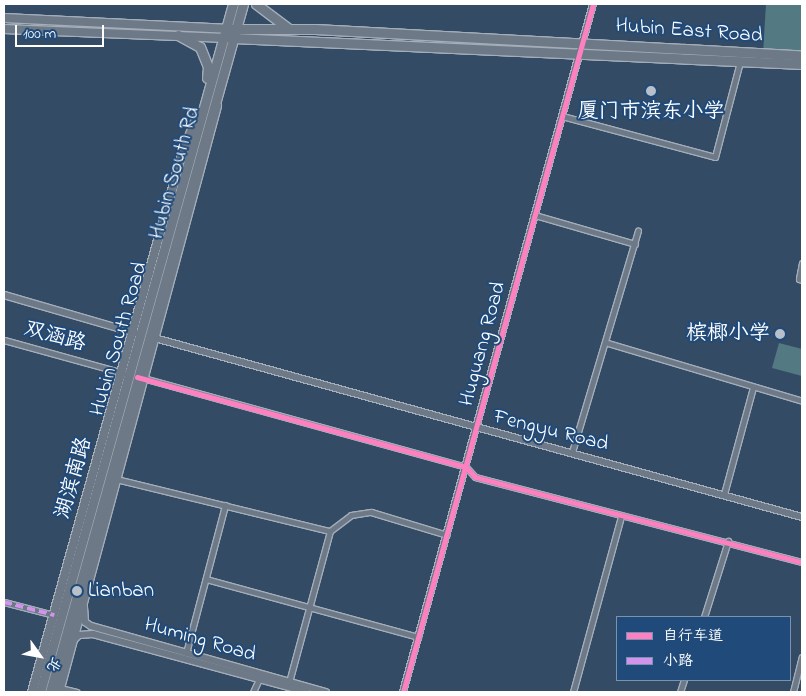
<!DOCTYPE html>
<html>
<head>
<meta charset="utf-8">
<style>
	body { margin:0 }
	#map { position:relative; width:806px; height:696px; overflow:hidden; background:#344b65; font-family:"Indie Flower","LXGW WenKai TC",sans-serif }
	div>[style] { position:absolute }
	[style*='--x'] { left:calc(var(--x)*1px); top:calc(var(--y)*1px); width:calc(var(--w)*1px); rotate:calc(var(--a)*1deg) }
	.green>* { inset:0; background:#537a83 }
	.roads { filter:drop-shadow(1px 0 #a4aeba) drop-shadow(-1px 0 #a4aeba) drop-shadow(0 1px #a4aeba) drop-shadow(0 -1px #a4aeba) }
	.minor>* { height:5px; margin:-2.5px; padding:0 2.5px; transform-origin:2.5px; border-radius:2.5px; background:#6d7986 }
	.tertiary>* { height:6px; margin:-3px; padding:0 3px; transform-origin:3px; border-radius:3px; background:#6d7986 }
	.secondary>* { height:8px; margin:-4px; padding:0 4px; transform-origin:4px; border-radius:4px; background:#6d7986 }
	.primary>* { height:9px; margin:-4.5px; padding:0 4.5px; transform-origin:4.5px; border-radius:4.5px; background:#6d7986 }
	.quiet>* { height:4px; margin-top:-2px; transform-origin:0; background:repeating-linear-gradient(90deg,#d193ec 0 8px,transparent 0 12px) }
	.cycleway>* { height:5px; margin:-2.5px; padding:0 2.5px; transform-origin:2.5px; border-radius:2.5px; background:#ff80c0 }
	.dots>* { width:14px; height:14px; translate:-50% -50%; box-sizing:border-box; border:2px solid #1f4a7a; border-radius:50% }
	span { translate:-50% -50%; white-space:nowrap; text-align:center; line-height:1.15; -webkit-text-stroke:4px #1f4a7a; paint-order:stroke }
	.street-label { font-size:21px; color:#fff }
	.poi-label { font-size:21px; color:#fff }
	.right { translate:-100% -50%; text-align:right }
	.left { translate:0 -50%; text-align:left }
	.frame { position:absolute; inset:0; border:5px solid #fff; pointer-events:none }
	.legend { position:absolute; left:616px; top:616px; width:175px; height:65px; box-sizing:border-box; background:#1f4a7a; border:1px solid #7992af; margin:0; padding:6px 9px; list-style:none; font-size:15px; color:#fff }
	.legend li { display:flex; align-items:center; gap:10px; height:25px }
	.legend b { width:25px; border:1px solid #7992af }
	.north { position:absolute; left:15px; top:631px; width:50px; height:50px; -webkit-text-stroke:4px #1f4a7a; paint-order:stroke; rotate:122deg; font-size:14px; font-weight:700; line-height:20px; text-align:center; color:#fff }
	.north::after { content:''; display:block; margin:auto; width:18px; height:22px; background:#fff; clip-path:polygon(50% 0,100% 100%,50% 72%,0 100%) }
	.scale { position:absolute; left:15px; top:25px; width:89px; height:22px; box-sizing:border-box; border:2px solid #fff; border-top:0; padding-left:6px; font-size:15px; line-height:18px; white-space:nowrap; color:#fff; -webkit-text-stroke:4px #1f4a7a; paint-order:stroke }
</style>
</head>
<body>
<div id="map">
	<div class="green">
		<i style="clip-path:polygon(766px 4px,802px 4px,802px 53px,763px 54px)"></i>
		<i style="clip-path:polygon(779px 343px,802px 349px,802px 376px,772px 368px)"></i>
	</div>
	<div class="roads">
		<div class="minor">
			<i style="--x:562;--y:116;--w:158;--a:15"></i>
			<i style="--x:715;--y:157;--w:98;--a:-75.3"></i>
			<i style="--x:535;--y:215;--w:104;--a:16.2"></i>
			<i style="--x:802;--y:263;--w:16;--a:101"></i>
			<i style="--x:799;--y:279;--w:3;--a:18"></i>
			<i style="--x:4;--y:340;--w:128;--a:15.5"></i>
			<i style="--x:608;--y:343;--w:202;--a:16.6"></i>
			<i style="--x:143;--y:378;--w:335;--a:15.4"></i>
			<i style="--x:466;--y:467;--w:13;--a:48"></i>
			<i style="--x:475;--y:477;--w:338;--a:14.6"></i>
			<i style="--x:572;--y:452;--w:231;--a:-73.4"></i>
			<i style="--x:116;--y:479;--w:220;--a:13.7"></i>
			<i style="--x:330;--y:531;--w:26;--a:-37"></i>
			<i style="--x:351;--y:515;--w:20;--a:-9"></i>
			<i style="--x:371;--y:512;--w:79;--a:16.8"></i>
			<i style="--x:724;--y:494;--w:111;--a:-74.8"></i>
			<i style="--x:206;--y:579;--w:220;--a:15.3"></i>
			<i style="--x:4;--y:602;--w:52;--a:14.6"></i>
			<i style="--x:704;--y:617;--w:80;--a:-72.5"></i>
			<i style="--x:186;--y:653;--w:153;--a:-75.2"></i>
			<i style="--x:289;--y:682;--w:156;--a:-74.8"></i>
			<i style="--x:60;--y:688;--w:17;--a:13"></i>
			<i style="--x:253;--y:692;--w:14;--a:-65"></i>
			<i style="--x:573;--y:692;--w:182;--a:-74.7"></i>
			<i style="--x:680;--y:692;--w:13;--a:-72"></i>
			<i style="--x:793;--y:692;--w:36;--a:-76"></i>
		</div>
		<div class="tertiary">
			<i style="--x:4;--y:295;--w:136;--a:16.2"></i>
			<i style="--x:151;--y:337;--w:675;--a:15.46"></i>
			<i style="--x:84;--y:607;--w:15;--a:86"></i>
			<i style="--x:85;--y:622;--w:7;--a:34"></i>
			<i style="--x:91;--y:626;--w:244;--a:15.7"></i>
			<i style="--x:73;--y:641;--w:8;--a:-45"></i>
			<i style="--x:79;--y:635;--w:14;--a:-4"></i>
			<i style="--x:93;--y:634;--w:221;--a:15.2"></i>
			<i style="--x:403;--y:692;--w:714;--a:-74.56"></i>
		</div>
		<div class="secondary">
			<i style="--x:4;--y:18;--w:222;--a:2.8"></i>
			<i style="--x:4;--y:29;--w:229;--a:2.3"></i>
			<i style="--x:32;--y:692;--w:559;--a:-74.42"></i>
			<i style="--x:182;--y:154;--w:45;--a:-68"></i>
			<i style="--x:59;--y:692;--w:607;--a:-74.91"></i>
		</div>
		<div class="primary">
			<i style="--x:256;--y:4;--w:40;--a:37"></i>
			<i style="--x:231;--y:29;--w:84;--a:0"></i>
			<i style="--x:315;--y:29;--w:488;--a:3.1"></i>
			<i style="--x:178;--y:35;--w:25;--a:29"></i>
			<i style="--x:200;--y:47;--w:22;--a:68"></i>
			<i style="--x:208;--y:67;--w:11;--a:95"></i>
			<i style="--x:233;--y:38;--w:570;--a:2.62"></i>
			<i style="--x:40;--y:692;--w:715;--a:-74.33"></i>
			<i style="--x:50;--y:692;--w:715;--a:-74.33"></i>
		</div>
	</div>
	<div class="quiet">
		<i style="--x:4;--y:602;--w:52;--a:14.6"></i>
	</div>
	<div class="cycleway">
		<i style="--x:137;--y:377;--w:341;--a:15.3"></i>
		<i style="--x:466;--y:467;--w:13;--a:48"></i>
		<i style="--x:475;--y:477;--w:338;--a:14.6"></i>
		<i style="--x:403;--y:692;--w:714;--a:-74.56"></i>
	</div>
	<div class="dots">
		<i style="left:651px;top:91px;background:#b8c0c9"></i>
		<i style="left:780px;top:334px;background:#b8c0c9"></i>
		<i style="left:77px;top:591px;background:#b8c0c9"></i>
	</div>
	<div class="street-label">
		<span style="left:689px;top:31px;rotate:4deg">Hubin East Road</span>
		<span style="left:175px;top:173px;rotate:-74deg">Hubin South Rd</span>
		<span style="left:55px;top:337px;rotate:15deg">双涵路</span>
		<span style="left:119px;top:339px;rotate:-74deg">Hubin South Road</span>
		<span style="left:483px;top:344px;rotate:-75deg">Huguang Road</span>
		<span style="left:551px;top:431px;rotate:14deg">Fengyu Road</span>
		<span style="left:74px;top:478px;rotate:-74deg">湖滨南路</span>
		<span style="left:200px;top:640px;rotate:16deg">Huming Road</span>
	</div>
	<div class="poi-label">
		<span style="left:651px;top:112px">厦门市滨东小学</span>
		<span class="right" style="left:770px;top:334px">槟榔小学</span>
		<span class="left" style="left:88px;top:591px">Lianban</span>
	</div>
	<div class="frame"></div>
	<ul class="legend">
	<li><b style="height:6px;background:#ff80c0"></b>自行车道</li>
	<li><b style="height:6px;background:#d193ec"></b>小路</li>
	</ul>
	<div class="north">北</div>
	<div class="scale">100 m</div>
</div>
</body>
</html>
